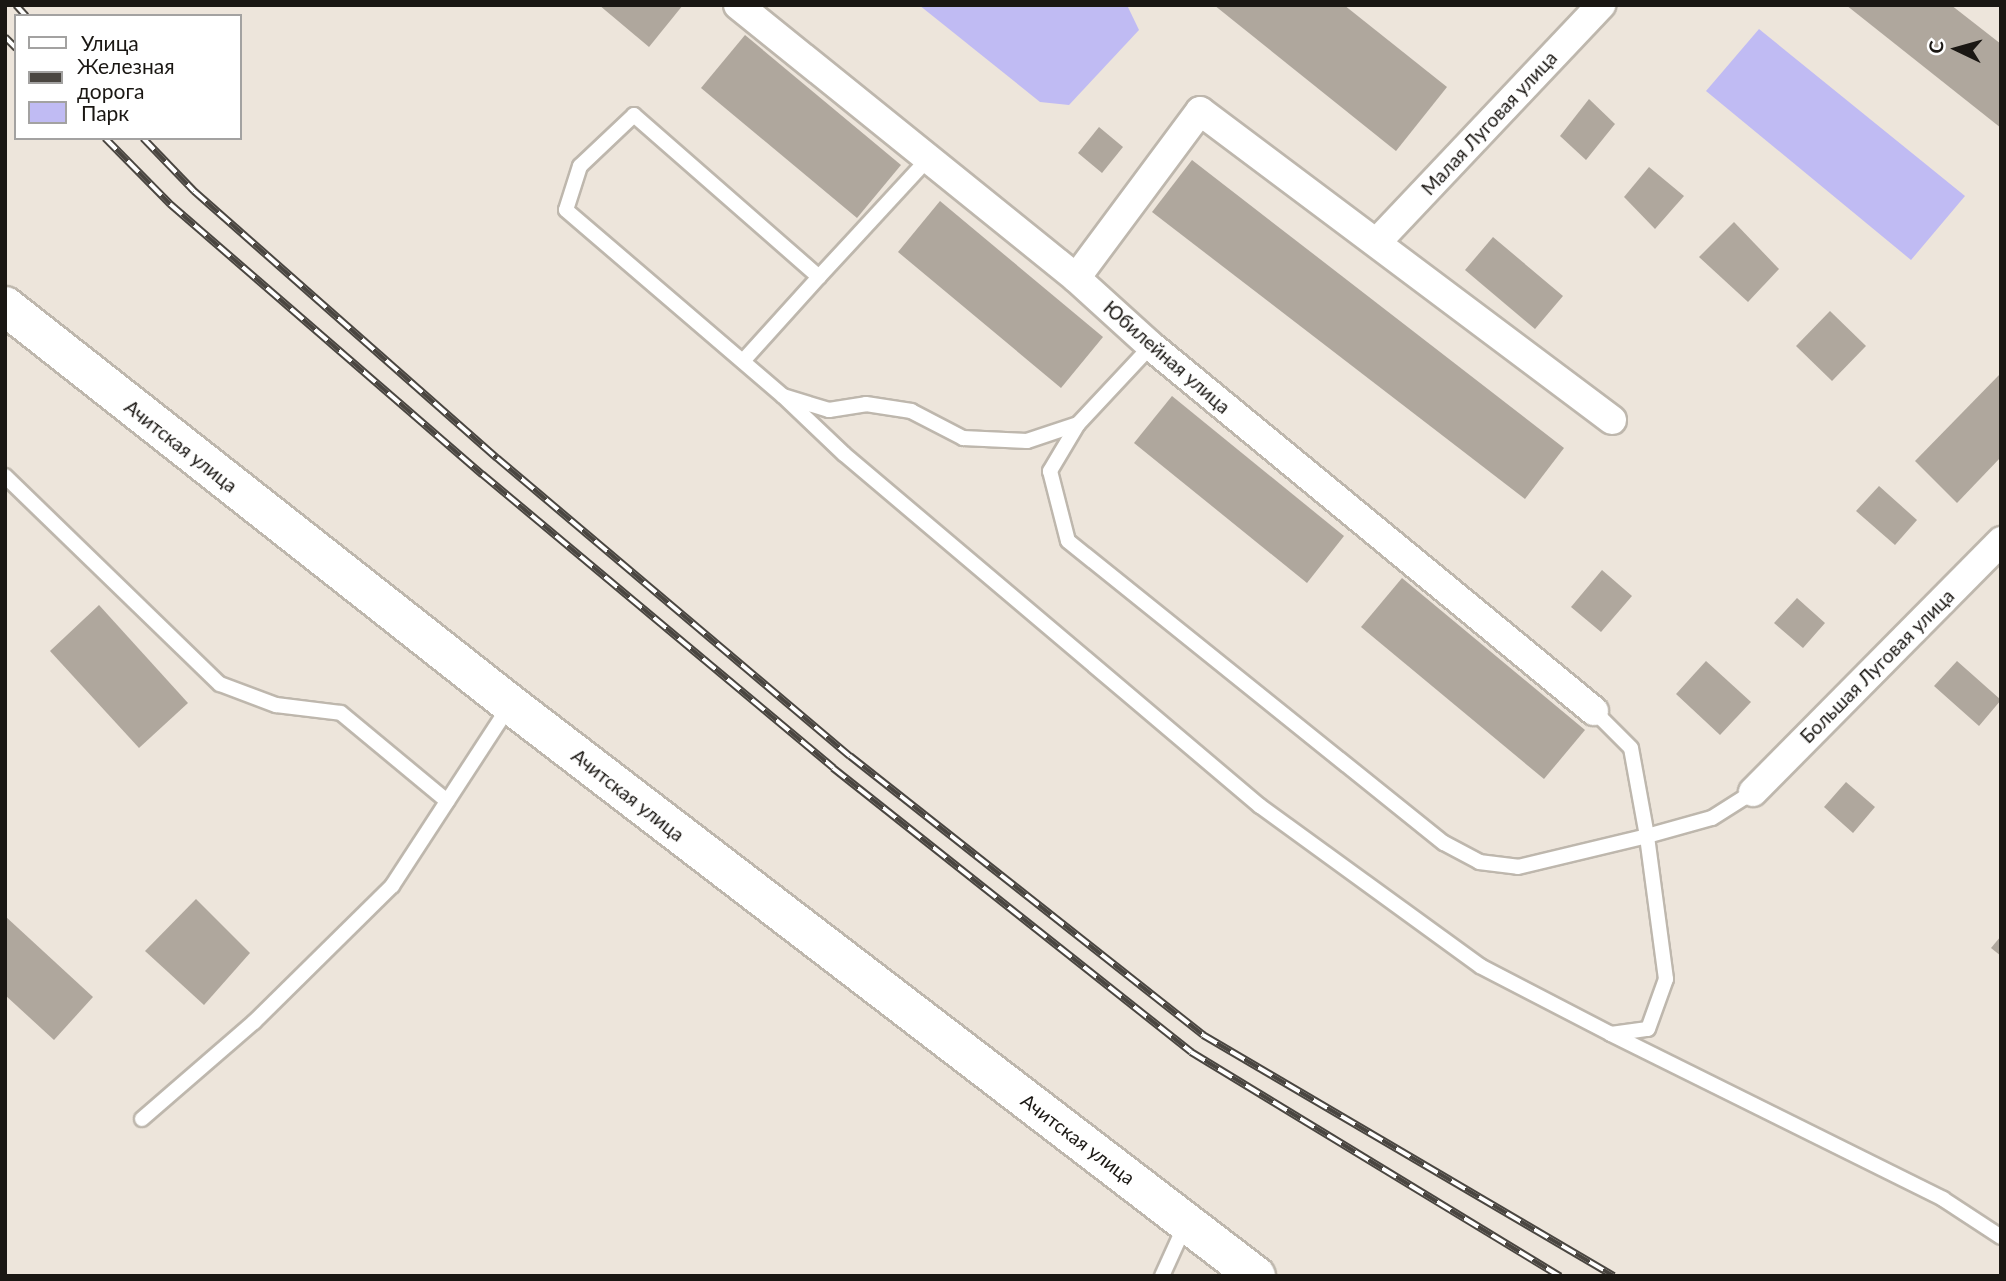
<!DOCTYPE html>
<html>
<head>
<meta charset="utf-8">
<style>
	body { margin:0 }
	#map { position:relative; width:2006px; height:1281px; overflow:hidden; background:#ede5db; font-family:Lato,sans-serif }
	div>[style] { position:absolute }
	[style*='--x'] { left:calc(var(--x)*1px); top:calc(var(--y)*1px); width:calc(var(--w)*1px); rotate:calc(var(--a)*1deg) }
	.green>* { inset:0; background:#c0bbf3 }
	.building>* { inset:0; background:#afa79d }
	.roads { filter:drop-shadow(2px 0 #beb7ad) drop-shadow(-2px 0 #beb7ad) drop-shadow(0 2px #beb7ad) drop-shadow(0 -2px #beb7ad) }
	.lane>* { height:14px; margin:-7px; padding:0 7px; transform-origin:7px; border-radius:7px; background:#fff }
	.street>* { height:28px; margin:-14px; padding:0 14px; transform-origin:14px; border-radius:14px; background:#fff }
	.primary>* { height:38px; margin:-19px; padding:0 19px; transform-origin:19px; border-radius:19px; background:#fff }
	.rail>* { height:8px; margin-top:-4px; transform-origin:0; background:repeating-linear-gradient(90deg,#fff 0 16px,#4a4641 0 32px); box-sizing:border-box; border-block:2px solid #4a4641 }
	span { translate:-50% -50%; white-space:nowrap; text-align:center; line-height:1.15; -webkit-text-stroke:7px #fff; paint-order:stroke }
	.street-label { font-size:19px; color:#1a1713 }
	.frame { position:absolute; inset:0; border:7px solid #1a1713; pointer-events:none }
	.legend { position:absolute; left:14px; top:14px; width:228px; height:126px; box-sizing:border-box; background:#fff; border:2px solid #a3a2a1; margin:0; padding:9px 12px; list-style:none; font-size:21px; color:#1a1713 }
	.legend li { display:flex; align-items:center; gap:14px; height:35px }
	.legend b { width:35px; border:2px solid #a3a2a1 }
	.north { position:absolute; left:1922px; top:14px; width:70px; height:70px; -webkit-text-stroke:5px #fff; paint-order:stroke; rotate:275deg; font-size:19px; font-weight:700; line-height:28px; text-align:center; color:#1a1713 }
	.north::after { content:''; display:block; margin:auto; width:24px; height:32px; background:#1a1713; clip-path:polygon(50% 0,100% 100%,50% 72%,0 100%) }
</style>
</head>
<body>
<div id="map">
	<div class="green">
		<i style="clip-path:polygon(919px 5px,1127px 5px,1139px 30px,1069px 105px,1040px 102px)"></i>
		<i style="clip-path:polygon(1759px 29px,1965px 196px,1911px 260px,1706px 91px)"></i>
	</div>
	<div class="building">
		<i style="clip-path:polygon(599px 5px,683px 5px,649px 47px)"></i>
		<i style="clip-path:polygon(1214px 5px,1344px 5px,1447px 87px,1396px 151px)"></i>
		<i style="clip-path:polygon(1846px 5px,1951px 5px,2001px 44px,2001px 128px)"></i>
		<i style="clip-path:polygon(745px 35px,901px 165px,857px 218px,701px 88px)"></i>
		<i style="clip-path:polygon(1589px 99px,1615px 124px,1586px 160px,1560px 136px)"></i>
		<i style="clip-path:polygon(1099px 127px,1123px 147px,1102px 173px,1078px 153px)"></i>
		<i style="clip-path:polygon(1192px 160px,1564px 448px,1525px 499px,1152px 212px)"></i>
		<i style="clip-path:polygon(1649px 167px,1684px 196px,1655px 229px,1624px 197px)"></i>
		<i style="clip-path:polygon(940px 201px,1103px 337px,1061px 388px,898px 252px)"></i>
		<i style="clip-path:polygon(1734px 222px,1779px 269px,1748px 302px,1699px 257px)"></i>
		<i style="clip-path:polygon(1493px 237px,1563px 296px,1535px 329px,1465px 270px)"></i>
		<i style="clip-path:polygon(1830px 311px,1866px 346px,1832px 381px,1796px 346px)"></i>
		<i style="clip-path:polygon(2001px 373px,2001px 457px,1957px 503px,1915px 461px)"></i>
		<i style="clip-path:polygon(1172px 396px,1344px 536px,1307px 583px,1134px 443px)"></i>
		<i style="clip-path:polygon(1879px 486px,1917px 520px,1895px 545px,1856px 511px)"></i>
		<i style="clip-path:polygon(1602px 570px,1632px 596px,1601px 632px,1571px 607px)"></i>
		<i style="clip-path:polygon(1402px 578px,1585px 730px,1544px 779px,1361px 627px)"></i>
		<i style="clip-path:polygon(1797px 598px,1825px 623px,1803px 648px,1774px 623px)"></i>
		<i style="clip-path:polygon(99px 605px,188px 703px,139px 748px,50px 651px)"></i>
		<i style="clip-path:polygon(1706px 661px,1751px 702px,1720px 735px,1676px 694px)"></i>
		<i style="clip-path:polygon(1957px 661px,2001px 700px,1979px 726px,1934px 686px)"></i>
		<i style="clip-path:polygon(1846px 782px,1875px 807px,1853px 833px,1824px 807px)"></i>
		<i style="clip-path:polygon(196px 899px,250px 953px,204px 1005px,145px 951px)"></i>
		<i style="clip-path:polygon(5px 916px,93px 997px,54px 1040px,5px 995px)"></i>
		<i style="clip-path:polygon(2001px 936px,2001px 956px,1991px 948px)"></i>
	</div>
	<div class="roads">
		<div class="lane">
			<i style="--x:926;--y:161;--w:158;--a:132.7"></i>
			<i style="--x:819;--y:277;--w:246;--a:-138.8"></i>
			<i style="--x:634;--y:115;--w:74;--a:136.6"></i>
			<i style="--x:580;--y:166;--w:46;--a:107.7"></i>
			<i style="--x:566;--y:210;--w:286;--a:40.6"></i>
			<i style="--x:783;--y:396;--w:48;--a:16.9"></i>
			<i style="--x:829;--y:410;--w:37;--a:-9"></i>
			<i style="--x:866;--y:404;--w:46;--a:8.8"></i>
			<i style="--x:911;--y:411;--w:59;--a:27.4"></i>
			<i style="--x:963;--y:438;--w:64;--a:2.7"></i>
			<i style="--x:1027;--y:441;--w:54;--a:-18.4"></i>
			<i style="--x:1151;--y:346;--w:107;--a:133.1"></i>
			<i style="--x:1078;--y:424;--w:55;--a:120.8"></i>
			<i style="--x:1050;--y:471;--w:72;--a:75.6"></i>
			<i style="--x:1068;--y:541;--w:482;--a:38.8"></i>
			<i style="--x:1444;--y:843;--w:40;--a:28"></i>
			<i style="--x:1479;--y:862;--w:39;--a:7"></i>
			<i style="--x:1518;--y:867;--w:133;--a:-13.5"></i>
			<i style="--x:1647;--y:836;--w:89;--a:-100.3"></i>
			<i style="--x:1631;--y:748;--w:52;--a:-135"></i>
			<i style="--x:743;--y:361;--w:113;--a:-47.9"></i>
			<i style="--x:783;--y:396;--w:84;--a:43.6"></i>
			<i style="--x:844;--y:454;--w:545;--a:40.24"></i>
			<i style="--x:1260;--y:806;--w:272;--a:36"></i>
			<i style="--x:1480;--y:966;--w:148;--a:27.4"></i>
			<i style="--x:1611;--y:1034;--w:37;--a:-8"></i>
			<i style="--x:1648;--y:1029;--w:53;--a:-70.2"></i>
			<i style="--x:1666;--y:979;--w:144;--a:-97.6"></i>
			<i style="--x:1647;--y:836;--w:67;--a:-15.5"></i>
			<i style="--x:1712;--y:818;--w:49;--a:-32.4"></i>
			<i style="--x:5;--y:476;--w:299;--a:44.1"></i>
			<i style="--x:220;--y:684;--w:60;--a:20.6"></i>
			<i style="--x:276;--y:705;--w:65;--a:7"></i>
			<i style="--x:341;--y:713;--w:138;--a:39.7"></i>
			<i style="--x:1611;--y:1034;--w:371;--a:26.4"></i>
			<i style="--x:1943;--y:1199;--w:69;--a:33.2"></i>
			<i style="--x:142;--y:1119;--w:148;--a:-40.9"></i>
			<i style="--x:254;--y:1022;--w:194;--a:-44.6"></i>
			<i style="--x:392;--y:886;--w:216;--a:-56.9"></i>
			<i style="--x:1162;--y:1276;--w:58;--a:-65.6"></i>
		</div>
		<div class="street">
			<i style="--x:738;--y:5;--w:434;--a:38.9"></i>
			<i style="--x:1076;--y:278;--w:101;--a:42.2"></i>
			<i style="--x:1151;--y:346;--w:574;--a:39.49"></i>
			<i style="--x:1378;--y:241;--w:325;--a:-46.6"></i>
			<i style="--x:1076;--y:278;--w:208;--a:-53.4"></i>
			<i style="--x:1200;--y:111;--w:515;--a:36.87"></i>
			<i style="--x:1753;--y:792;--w:353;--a:-45.3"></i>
		</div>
		<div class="primary">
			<i style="--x:5;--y:306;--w:643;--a:38.24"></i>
			<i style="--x:510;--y:704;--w:940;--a:37.48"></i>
		</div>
	</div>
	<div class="rail">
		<i style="--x:16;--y:5;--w:15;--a:48"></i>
		<i style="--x:5;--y:37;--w:16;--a:45"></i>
		<i style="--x:105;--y:138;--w:93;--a:45.4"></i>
		<i style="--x:170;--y:204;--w:413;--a:40.9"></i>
		<i style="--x:482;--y:474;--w:458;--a:39.9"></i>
		<i style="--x:833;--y:768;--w:457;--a:38.4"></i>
		<i style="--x:1191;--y:1052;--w:432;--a:31.3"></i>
		<i style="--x:143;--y:138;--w:74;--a:46.1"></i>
		<i style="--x:194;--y:191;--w:404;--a:41.4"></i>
		<i style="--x:497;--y:458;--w:462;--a:40.2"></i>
		<i style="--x:850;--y:756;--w:450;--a:38.3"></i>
		<i style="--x:1203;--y:1035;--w:476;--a:30.4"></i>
	</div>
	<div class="street-label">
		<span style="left:1489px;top:123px;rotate:-47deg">Малая Луговая улица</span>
		<span style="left:1167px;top:357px;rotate:41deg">Юбилейная улица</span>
		<span style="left:181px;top:446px;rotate:38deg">Ачитская улица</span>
		<span style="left:1877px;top:666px;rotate:-45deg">Большая Луговая улица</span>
		<span style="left:628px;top:795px;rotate:38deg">Ачитская улица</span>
		<span style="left:1078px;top:1139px;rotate:37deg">Ачитская улица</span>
	</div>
	<div class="frame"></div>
	<ul class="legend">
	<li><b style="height:9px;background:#fff"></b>Улица</li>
	<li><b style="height:9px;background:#4a4641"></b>Железная дорога</li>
	<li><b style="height:19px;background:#c0bbf3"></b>Парк</li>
	</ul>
	<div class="north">С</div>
</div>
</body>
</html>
